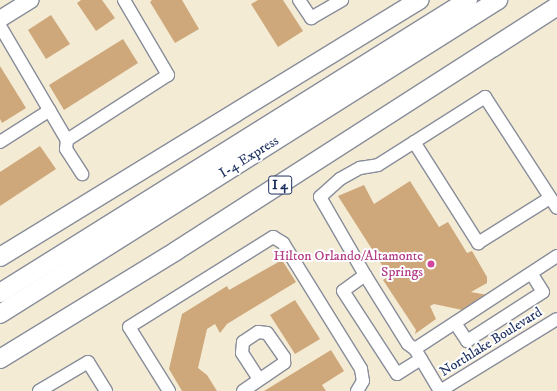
<!DOCTYPE html>
<html>
<head>
<meta charset="utf-8">
<style>
	body { margin:0 }
	#map { position:relative; width:557px; height:391px; overflow:hidden; background:#f4ebd5; font-family:"IM FELL DW Pica",serif }
	div>[style] { position:absolute }
	[style*='--x'] { left:calc(var(--x)*1px); top:calc(var(--y)*1px); width:calc(var(--w)*1px); rotate:calc(var(--a)*1deg) }
	.building>* { inset:0; background:#cea87b }
	.roads { filter:drop-shadow(1px 0 #888d9a) drop-shadow(-1px 0 #888d9a) drop-shadow(0 1px #888d9a) drop-shadow(0 -1px #888d9a) }
	.minor>* { height:12px; margin:-6px; padding:0 6px; transform-origin:6px; border-radius:6px; background:#fff }
	.major>* { height:16px; margin:-8px; padding:0 8px; transform-origin:8px; border-radius:8px; background:#fff }
	.highway>* { height:18px; margin:-9px; padding:0 9px; transform-origin:9px; border-radius:9px; background:#fff }
	.dots>* { width:11px; height:11px; translate:-50% -50%; box-sizing:border-box; border:2px solid #fff; border-radius:50% }
	span { translate:-50% -50%; white-space:nowrap; text-align:center; line-height:1.15; -webkit-text-stroke:4px #fff; paint-order:stroke }
	.shield-label span { padding:1px 3px; background:#fff; border:1px solid; border-radius:3px; -webkit-text-stroke-width:0 }
	.shield-label { font-size:13px; color:#1b2f5e; font-weight:700 }
	.street-label { font-size:14px; color:#1b2f5e }
	.hotel-label { font-size:14px; color:#b23c85 }
	.right { translate:-100% -50%; text-align:right }
</style>
</head>
<body>
<div id="map">
	<div class="building">
		<i style="clip-path:polygon(81px 0,102px 0,115px 18px,96px 31px,77px 3px)"></i>
		<i style="clip-path:polygon(152px 0,182px 0,199px 29px,175px 43px,150px 2px)"></i>
		<i style="clip-path:polygon(258px 0,283px 0,303px 31px,278px 47px,251px 4px)"></i>
		<i style="clip-path:polygon(51px 15px,70px 44px,46px 59px,28px 30px)"></i>
		<i style="clip-path:polygon(123px 39px,138px 63px,64px 110px,49px 85px)"></i>
		<i style="clip-path:polygon(0 66px,26px 108px,2px 123px,0 119px)"></i>
		<i style="clip-path:polygon(40px 146px,56px 169px,0 206px,0 172px)"></i>
		<i style="clip-path:polygon(410px 181px,439px 227px,448px 222px,467px 253px,472px 251px,487px 277px,487px 283px,471px 292px,504px 298px,481px 314px,434px 304px,430px 306px,436px 319px,415px 334px,416px 330px,383px 280px,389px 276px,338px 196px,364px 185px,374px 204px)"></i>
		<i style="clip-path:polygon(282px 260px,296px 282px,227px 324px,220px 333px,215px 324px,207px 329px,198px 368px,207px 375px,217px 391px,182px 391px,169px 369px,182px 314px,227px 286px,229px 290px)"></i>
		<i style="clip-path:polygon(295px 300px,320px 339px,295px 354px,270px 315px)"></i>
		<i style="clip-path:polygon(331px 350px,344px 371px,322px 385px,326px 391px,264px 391px)"></i>
	</div>
	<div class="roads">
		<div class="minor">
			<i style="--x:299;--y:0;--w:22;--a:56"></i>
			<i style="--x:311;--y:18;--w:36;--a:-30"></i>
			<i style="--x:0;--y:26;--w:132;--a:59.6"></i>
			<i style="--x:67;--y:140;--w:120;--a:-32.8"></i>
			<i style="--x:168;--y:75;--w:87;--a:-120.4"></i>
			<i style="--x:67;--y:140;--w:9;--a:96"></i>
			<i style="--x:66;--y:149;--w:30;--a:57"></i>
			<i style="--x:0;--y:142;--w:59;--a:-32.6"></i>
			<i style="--x:414;--y:142;--w:120;--a:57.6"></i>
			<i style="--x:478;--y:243;--w:85;--a:-32"></i>
			<i style="--x:557;--y:256;--w:170;--a:146.8"></i>
			<i style="--x:415;--y:349;--w:49;--a:59.2"></i>
			<i style="--x:440;--y:391;--w:137;--a:-31.6"></i>
			<i style="--x:365;--y:275;--w:81;--a:58.1"></i>
			<i style="--x:408;--y:344;--w:9;--a:36"></i>
			<i style="--x:455;--y:323;--w:22;--a:56"></i>
			<i style="--x:467;--y:341;--w:90;--a:-32.8"></i>
			<i style="--x:543;--y:292;--w:22;--a:-122"></i>
			<i style="--x:421;--y:359;--w:28;--a:148"></i>
			<i style="--x:397;--y:374;--w:99;--a:-123"></i>
			<i style="--x:343;--y:291;--w:27;--a:-36"></i>
			<i style="--x:365;--y:275;--w:90;--a:-120"></i>
			<i style="--x:320;--y:197;--w:27;--a:-42"></i>
			<i style="--x:340;--y:179;--w:23;--a:-29"></i>
			<i style="--x:360;--y:168;--w:18;--a:-9"></i>
			<i style="--x:378;--y:165;--w:127;--a:-32.4"></i>
			<i style="--x:485;--y:97;--w:132;--a:57"></i>
			<i style="--x:39;--y:391;--w:57;--a:-30.6"></i>
			<i style="--x:88;--y:362;--w:34;--a:58"></i>
			<i style="--x:169;--y:391;--w:75;--a:-122"></i>
			<i style="--x:129;--y:327;--w:170;--a:-32"></i>
			<i style="--x:273;--y:237;--w:12;--a:31"></i>
			<i style="--x:283;--y:243;--w:148;--a:58.2"></i>
			<i style="--x:361;--y:369;--w:12;--a:81"></i>
			<i style="--x:363;--y:381;--w:12;--a:121"></i>
			<i style="--x:243;--y:391;--w:50;--a:-34.3"></i>
			<i style="--x:284;--y:363;--w:6;--a:-90"></i>
			<i style="--x:284;--y:357;--w:29;--a:-125"></i>
			<i style="--x:267;--y:333;--w:9;--a:-174"></i>
			<i style="--x:258;--y:332;--w:18;--a:146"></i>
			<i style="--x:243;--y:342;--w:11;--a:95"></i>
			<i style="--x:242;--y:353;--w:31;--a:57"></i>
		</div>
		<div class="major">
			<i style="--x:0;--y:19;--w:36;--a:-32"></i>
		</div>
		<div class="highway">
			<i style="--x:0;--y:257;--w:492;--a:-31.5"></i>
			<i style="--x:0;--y:293;--w:552;--a:-32.05"></i>
			<i style="--x:0;--y:314;--w:589;--a:-32.23"></i>
			<i style="--x:0;--y:359;--w:206;--a:-31.5"></i>
			<i style="--x:176;--y:251;--w:453;--a:-32.7"></i>
		</div>
	</div>
	<div class="dots">
		<i style="left:431px;top:264px;background:#d1479c"></i>
	</div>
	<div class="shield-label">
		<span style="left:280px;top:185px">I 4</span>
	</div>
	<div class="street-label">
		<span style="left:249px;top:157px;rotate:-32deg">I-4 Express</span>
		<span style="left:491px;top:342px;rotate:-32deg">Northlake Boulevard</span>
	</div>
	<div class="hotel-label">
		<span class="right" style="left:423px;top:264px">Hilton Orlando/Altamonte<br>Springs</span>
	</div>
</div>
</body>
</html>
